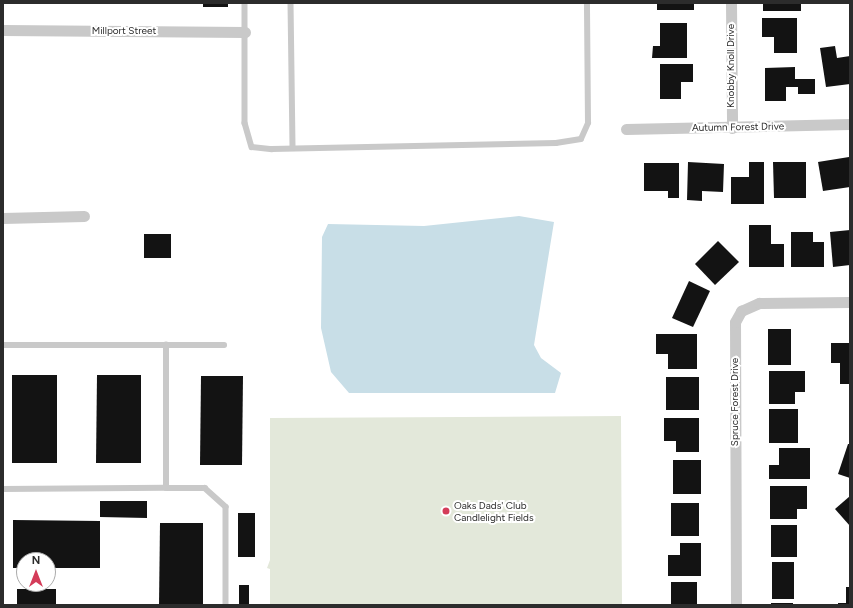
<!DOCTYPE html>
<html>
<head>
<meta charset="utf-8">
<style>
	body { margin:0 }
	#map { position:relative; width:853px; height:608px; overflow:hidden; background:#fff; font-family:Figtree,sans-serif }
	div>[style] { position:absolute }
	[style*='--x'] { left:calc(var(--x)*1px); top:calc(var(--y)*1px); width:calc(var(--w)*1px); rotate:calc(var(--a)*1deg) }
	.green>* { inset:0; background:#e3e8da }
	.water>* { inset:0; background:#c8dee7 }
	.building>* { inset:0; background:#131313 }
	.lane>* { height:5.5px; margin:-2.75px; padding:0 2.75px; transform-origin:2.75px; border-radius:2.75px; background:#c9c9c9 }
	.street>* { height:11px; margin:-5.5px; padding:0 5.5px; transform-origin:5.5px; border-radius:5.5px; background:#c9c9c9 }
	.dots>* { width:11px; height:11px; translate:-50% -50%; box-sizing:border-box; border:2px solid #fff; border-radius:50% }
	span { translate:-50% -50%; white-space:nowrap; text-align:center; line-height:1.15; -webkit-text-stroke:4px #fff; paint-order:stroke }
	.street-label { font-size:10px; color:#2c2c2c }
	.poi-label { font-size:10px; color:#2c2c2c }
	.left { translate:0 -50%; text-align:left }
	.frame { position:absolute; inset:0; border:4px solid #2c2c2c; pointer-events:none }
	.north { position:absolute; left:16px; top:552px; width:40px; height:40px; box-sizing:border-box; background:#fff; border:1px solid #ababab; border-radius:50%; rotate:0deg; font-size:11px; font-weight:700; line-height:16px; text-align:center; color:#2c2c2c }
	.north::after { content:''; display:block; margin:auto; width:14px; height:18px; background:#d43c59; clip-path:polygon(50% 0,100% 100%,50% 72%,0 100%) }
</style>
</head>
<body>
<div id="map">
	<div class="green">
		<i style="clip-path:polygon(621px 416px,622px 605px,270px 605px,270px 569px,267px 568px,270px 560px,270px 418px)"></i>
	</div>
	<div class="water">
		<i style="clip-path:polygon(519px 216px,554px 222px,534px 345px,541px 358px,561px 373px,555px 393px,349px 393px,331px 372px,321px 328px,322px 237px,328px 224px,424px 226px)"></i>
	</div>
	<div class="building">
		<i style="clip-path:polygon(203px 3px,228px 3px,228px 7px,203px 7px)"></i>
		<i style="clip-path:polygon(657px 3px,694px 3px,694px 10px,657px 10px)"></i>
		<i style="clip-path:polygon(763px 3px,801px 3px,801px 11px,763px 11px)"></i>
		<i style="clip-path:polygon(762px 18px,797px 18px,797px 53px,774px 53px,774px 37px,762px 37px)"></i>
		<i style="clip-path:polygon(660px 23px,687px 23px,687px 58px,652px 58px,653px 46px,660px 46px)"></i>
		<i style="clip-path:polygon(835px 46px,837px 58px,850px 56px,850px 84px,826px 87px,820px 48px)"></i>
		<i style="clip-path:polygon(660px 64px,693px 64px,693px 82px,681px 82px,681px 99px,660px 99px)"></i>
		<i style="clip-path:polygon(795px 67px,795px 79px,815px 79px,815px 94px,798px 94px,798px 87px,786px 87px,786px 101px,765px 101px,765px 68px)"></i>
		<i style="clip-path:polygon(849px 157px,850px 187px,823px 191px,818px 162px)"></i>
		<i style="clip-path:polygon(688px 162px,724px 164px,723px 192px,702px 191px,702px 201px,687px 200px)"></i>
		<i style="clip-path:polygon(749px 162px,764px 162px,764px 204px,731px 204px,731px 177px,749px 177px)"></i>
		<i style="clip-path:polygon(773px 162px,806px 162px,806px 198px,774px 198px)"></i>
		<i style="clip-path:polygon(644px 163px,679px 163px,679px 198px,668px 198px,668px 191px,644px 191px)"></i>
		<i style="clip-path:polygon(749px 225px,771px 225px,771px 244px,784px 244px,784px 267px,749px 267px)"></i>
		<i style="clip-path:polygon(850px 230px,850px 265px,833px 267px,830px 232px)"></i>
		<i style="clip-path:polygon(791px 232px,813px 232px,813px 242px,824px 242px,824px 267px,791px 267px)"></i>
		<i style="clip-path:polygon(144px 234px,171px 234px,171px 258px,144px 258px)"></i>
		<i style="clip-path:polygon(718px 241px,739px 262px,715px 285px,695px 264px)"></i>
		<i style="clip-path:polygon(689px 281px,710px 291px,693px 327px,672px 318px)"></i>
		<i style="clip-path:polygon(768px 329px,791px 329px,791px 365px,768px 365px)"></i>
		<i style="clip-path:polygon(656px 334px,697px 334px,697px 369px,668px 369px,668px 354px,656px 354px)"></i>
		<i style="clip-path:polygon(831px 343px,850px 343px,850px 384px,840px 384px,840px 363px,831px 363px)"></i>
		<i style="clip-path:polygon(769px 371px,805px 371px,805px 392px,795px 392px,795px 404px,769px 404px)"></i>
		<i style="clip-path:polygon(12px 375px,57px 375px,57px 463px,12px 463px)"></i>
		<i style="clip-path:polygon(97px 375px,141px 375px,141px 463px,96px 463px)"></i>
		<i style="clip-path:polygon(201px 376px,243px 376px,242px 465px,200px 465px)"></i>
		<i style="clip-path:polygon(666px 377px,699px 377px,699px 410px,666px 410px)"></i>
		<i style="clip-path:polygon(769px 409px,798px 409px,798px 443px,769px 443px)"></i>
		<i style="clip-path:polygon(664px 418px,699px 418px,699px 452px,676px 452px,676px 441px,664px 441px)"></i>
		<i style="clip-path:polygon(848px 444px,850px 444px,850px 478px,838px 474px)"></i>
		<i style="clip-path:polygon(779px 448px,810px 448px,810px 479px,769px 479px,769px 465px,779px 465px)"></i>
		<i style="clip-path:polygon(673px 460px,701px 460px,701px 494px,673px 494px)"></i>
		<i style="clip-path:polygon(770px 486px,807px 486px,807px 509px,797px 509px,797px 519px,770px 519px)"></i>
		<i style="clip-path:polygon(850px 496px,850px 526px,835px 509px)"></i>
		<i style="clip-path:polygon(100px 501px,147px 501px,147px 518px,100px 517px)"></i>
		<i style="clip-path:polygon(671px 503px,699px 503px,699px 536px,671px 536px)"></i>
		<i style="clip-path:polygon(238px 513px,255px 513px,255px 557px,238px 557px)"></i>
		<i style="clip-path:polygon(13px 520px,100px 521px,100px 568px,48px 568px,48px 560px,24px 560px,24px 568px,13px 568px)"></i>
		<i style="clip-path:polygon(160px 523px,203px 523px,203px 605px,159px 605px)"></i>
		<i style="clip-path:polygon(771px 525px,797px 525px,797px 557px,771px 557px)"></i>
		<i style="clip-path:polygon(680px 543px,701px 543px,701px 576px,668px 576px,668px 555px,680px 555px)"></i>
		<i style="clip-path:polygon(772px 562px,794px 562px,794px 599px,772px 599px)"></i>
		<i style="clip-path:polygon(671px 582px,697px 582px,697px 605px,671px 605px)"></i>
		<i style="clip-path:polygon(239px 585px,249px 585px,249px 605px,239px 605px)"></i>
		<i style="clip-path:polygon(846px 587px,850px 587px,850px 605px,838px 605px,838px 603px,846px 603px)"></i>
		<i style="clip-path:polygon(17px 589px,56px 589px,56px 605px,17px 605px)"></i>
		<i style="clip-path:polygon(771px 603px,793px 603px,793px 605px,771px 605px)"></i>
	</div>
	<div class="lane">
		<i style="--x:245;--y:3;--w:120;--a:90"></i>
		<i style="--x:245;--y:123;--w:25;--a:74"></i>
		<i style="--x:252;--y:147;--w:20;--a:6"></i>
		<i style="--x:272;--y:149;--w:284;--a:-1.2"></i>
		<i style="--x:556;--y:143;--w:25;--a:-9"></i>
		<i style="--x:581;--y:139;--w:17;--a:-66"></i>
		<i style="--x:588;--y:123;--w:120;--a:-90.5"></i>
		<i style="--x:291;--y:3;--w:145;--a:89.2"></i>
		<i style="--x:3;--y:345;--w:221;--a:0"></i>
		<i style="--x:166;--y:488;--w:39;--a:0"></i>
		<i style="--x:205;--y:488;--w:28;--a:42"></i>
		<i style="--x:226;--y:507;--w:98;--a:90"></i>
		<i style="--x:3;--y:489;--w:163;--a:-0.4"></i>
		<i style="--x:166;--y:488;--w:143;--a:-90"></i>
	</div>
	<div class="street">
		<i style="--x:731;--y:3;--w:125;--a:89.5"></i>
		<i style="--x:3;--y:30;--w:242;--a:0.5"></i>
		<i style="--x:626;--y:129;--w:224;--a:-1.3"></i>
		<i style="--x:3;--y:218;--w:81;--a:-1.4"></i>
		<i style="--x:736;--y:605;--w:283;--a:-90.2"></i>
		<i style="--x:735;--y:322;--w:13;--a:-61"></i>
		<i style="--x:741;--y:311;--w:20;--a:-24"></i>
		<i style="--x:759;--y:303;--w:91;--a:-0.6"></i>
	</div>
	<div class="dots">
		<i style="left:446px;top:511px;background:#d43c59"></i>
	</div>
	<div class="street-label">
		<span style="left:124px;top:31px">Millport Street</span>
		<span style="left:731px;top:66px;rotate:-90deg">Knobby Knoll Drive</span>
		<span style="left:738px;top:127px;rotate:-1deg">Autumn Forest Drive</span>
		<span style="left:735px;top:402px;rotate:-90deg">Spruce Forest Drive</span>
	</div>
	<div class="poi-label">
		<span class="left" style="left:454px;top:511px">Oaks Dads' Club<br>Candlelight Fields</span>
	</div>
	<div class="frame"></div>
	<div class="north">N</div>
</div>
</body>
</html>
